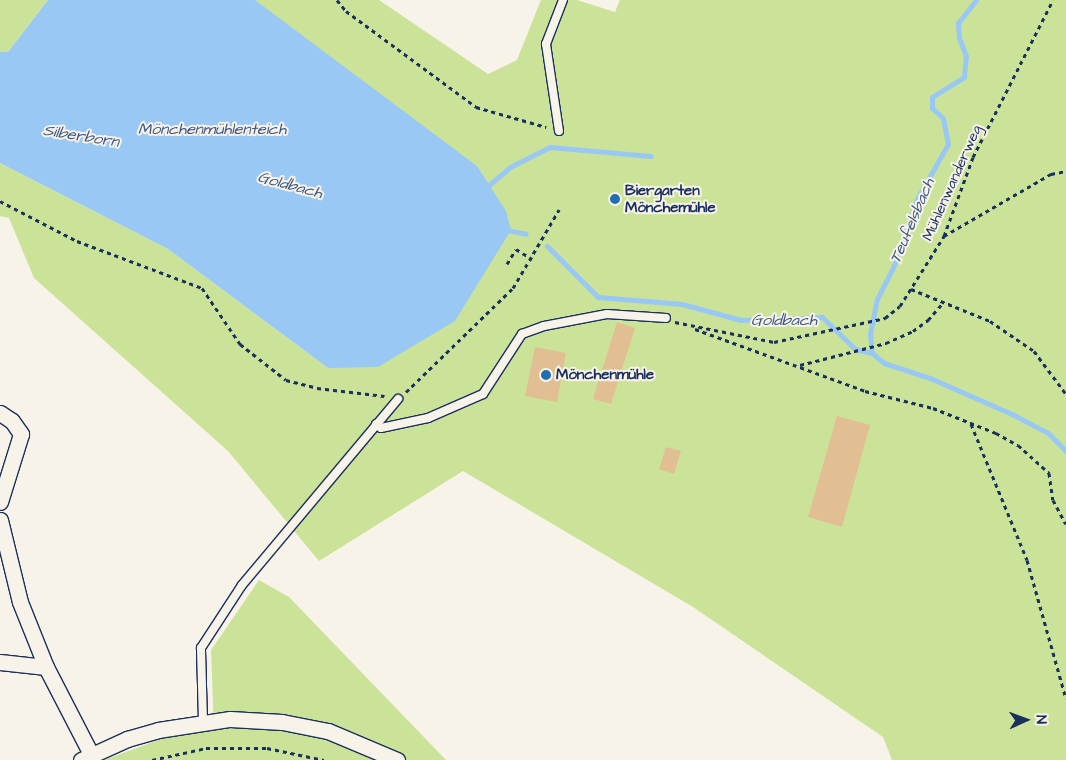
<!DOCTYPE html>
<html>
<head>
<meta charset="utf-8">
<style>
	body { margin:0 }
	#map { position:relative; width:1066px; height:760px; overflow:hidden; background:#f7f3e8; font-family:"Architects Daughter",sans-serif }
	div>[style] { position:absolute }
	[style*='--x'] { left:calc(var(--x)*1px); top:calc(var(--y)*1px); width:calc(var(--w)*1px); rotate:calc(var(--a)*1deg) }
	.green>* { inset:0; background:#cae399 }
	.water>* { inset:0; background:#9ac8f5 }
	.stream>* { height:5px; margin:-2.5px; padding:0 2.5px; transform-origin:2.5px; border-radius:2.5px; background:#9ac8f5 }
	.building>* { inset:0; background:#e2bf93 }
	.path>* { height:3px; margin-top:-1.5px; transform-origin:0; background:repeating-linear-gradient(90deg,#1b2f5e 0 4px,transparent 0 8px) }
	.roads { filter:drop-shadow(1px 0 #1b2f5e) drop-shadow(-1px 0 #1b2f5e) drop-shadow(0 1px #1b2f5e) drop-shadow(0 -1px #1b2f5e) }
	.lane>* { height:8px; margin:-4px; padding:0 4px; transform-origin:4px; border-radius:4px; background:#f7f3e8 }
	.street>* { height:15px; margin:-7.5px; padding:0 7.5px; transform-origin:7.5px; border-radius:7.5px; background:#f7f3e8 }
	.dots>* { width:14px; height:14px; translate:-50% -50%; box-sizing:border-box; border:2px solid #f7f3e8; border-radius:50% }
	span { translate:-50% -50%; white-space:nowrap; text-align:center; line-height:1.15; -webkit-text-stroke:4px #f7f3e8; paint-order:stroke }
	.street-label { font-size:15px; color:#1b2f5e }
	.poi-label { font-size:15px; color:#1b2f5e; font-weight:700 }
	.left { translate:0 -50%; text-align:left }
	.water-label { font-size:16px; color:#3b5584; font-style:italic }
	.north { position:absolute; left:1001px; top:695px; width:50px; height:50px; -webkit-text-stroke:4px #f7f3e8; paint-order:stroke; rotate:88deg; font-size:14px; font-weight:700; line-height:20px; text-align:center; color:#1b2f5e }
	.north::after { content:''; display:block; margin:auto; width:18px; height:22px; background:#1b2f5e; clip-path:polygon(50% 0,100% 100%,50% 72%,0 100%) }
</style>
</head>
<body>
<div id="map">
	<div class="green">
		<i style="clip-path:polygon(0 0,48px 0,8px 52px,0 52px)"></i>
		<i style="clip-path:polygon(255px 0,379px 0,488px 74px,517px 60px,541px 0,577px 0,615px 12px,620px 0,1066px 0,1066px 760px,892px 760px,883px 737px,693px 607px,463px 471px,319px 561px,228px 451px,34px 278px,9px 218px,0 216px,0 163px,168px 249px,328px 368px,259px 5px)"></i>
		<i style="clip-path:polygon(259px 580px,289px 597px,446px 760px,104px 760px,172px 735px,214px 730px,211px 650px)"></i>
	</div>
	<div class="water">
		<i style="clip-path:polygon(48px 0,255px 0,477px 166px,506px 211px,511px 230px,455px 321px,378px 367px,328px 368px,168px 249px,0 163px,0 52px,8px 52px)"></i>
	</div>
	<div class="stream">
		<i style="--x:490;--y:184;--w:26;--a:-40"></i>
		<i style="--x:510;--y:167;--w:45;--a:-26.6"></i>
		<i style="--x:550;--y:147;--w:101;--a:5.1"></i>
		<i style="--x:506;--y:230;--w:20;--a:11"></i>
		<i style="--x:547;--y:246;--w:72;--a:45"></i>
		<i style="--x:598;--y:297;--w:84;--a:4.8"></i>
		<i style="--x:682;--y:304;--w:61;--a:15.2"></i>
		<i style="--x:741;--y:320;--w:81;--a:-2.1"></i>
		<i style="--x:822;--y:317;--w:46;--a:44.1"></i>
		<i style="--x:855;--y:349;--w:17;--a:13"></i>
		<i style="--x:872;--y:353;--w:16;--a:40"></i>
		<i style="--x:884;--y:363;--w:48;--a:18.1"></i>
		<i style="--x:930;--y:378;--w:90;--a:23.7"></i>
		<i style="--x:1012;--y:414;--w:41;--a:27.8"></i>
		<i style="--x:1048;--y:433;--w:25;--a:45"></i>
		<i style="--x:872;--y:353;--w:19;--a:-96"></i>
		<i style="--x:870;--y:334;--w:36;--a:-79"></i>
		<i style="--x:877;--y:299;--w:38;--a:-63"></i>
		<i style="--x:894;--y:265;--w:72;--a:-70.6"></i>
		<i style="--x:918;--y:197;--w:61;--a:-60.5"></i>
		<i style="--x:948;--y:144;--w:26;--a:-101"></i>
		<i style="--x:943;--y:118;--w:15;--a:-138"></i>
		<i style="--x:932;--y:108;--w:11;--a:-90"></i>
		<i style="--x:932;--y:97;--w:38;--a:-32"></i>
		<i style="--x:964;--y:77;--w:21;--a:-85"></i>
		<i style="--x:966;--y:56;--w:19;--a:-111"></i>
		<i style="--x:959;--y:38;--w:15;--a:-94"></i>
		<i style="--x:958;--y:23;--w:29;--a:-52"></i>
	</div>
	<div class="building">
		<i style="clip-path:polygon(617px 322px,635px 328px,611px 404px,593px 399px)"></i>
		<i style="clip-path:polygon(535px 347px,566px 353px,557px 402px,525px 396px)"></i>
		<i style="clip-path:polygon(837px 416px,870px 425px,842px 527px,808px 517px)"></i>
		<i style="clip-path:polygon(666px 447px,681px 451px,674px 474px,659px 469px)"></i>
	</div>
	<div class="path">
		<i style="--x:337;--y:0;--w:14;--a:51"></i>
		<i style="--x:346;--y:11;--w:162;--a:36.4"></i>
		<i style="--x:476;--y:107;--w:73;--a:15.9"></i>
		<i style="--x:0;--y:201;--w:87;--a:27.5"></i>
		<i style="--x:77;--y:241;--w:134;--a:20.6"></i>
		<i style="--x:202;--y:288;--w:68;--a:55.8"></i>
		<i style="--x:240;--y:344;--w:58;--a:38"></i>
		<i style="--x:286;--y:380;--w:32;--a:14"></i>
		<i style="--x:317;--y:388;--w:68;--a:6.7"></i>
		<i style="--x:944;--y:236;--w:124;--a:-30.1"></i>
		<i style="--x:1051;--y:174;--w:15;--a:-11"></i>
		<i style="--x:507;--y:264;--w:17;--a:-59"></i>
		<i style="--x:516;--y:249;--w:19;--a:32"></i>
		<i style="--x:911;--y:289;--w:85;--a:22.1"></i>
		<i style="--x:990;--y:321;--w:53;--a:34.3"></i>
		<i style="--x:1034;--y:351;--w:54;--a:53.3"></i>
		<i style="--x:675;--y:322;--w:101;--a:11.4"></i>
		<i style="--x:774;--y:342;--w:114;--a:-12.2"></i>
		<i style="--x:885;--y:318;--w:19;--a:-39"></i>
		<i style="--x:900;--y:306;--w:83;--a:-57.8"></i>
		<i style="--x:944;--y:236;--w:84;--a:-69.8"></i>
		<i style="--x:973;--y:157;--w:176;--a:-63"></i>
		<i style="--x:695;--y:329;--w:181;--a:20"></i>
		<i style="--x:865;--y:391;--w:70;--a:14"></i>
		<i style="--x:933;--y:408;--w:68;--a:21.6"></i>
		<i style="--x:996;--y:433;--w:25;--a:29"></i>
		<i style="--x:1018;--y:445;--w:42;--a:42.1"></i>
		<i style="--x:1049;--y:473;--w:27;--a:82"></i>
		<i style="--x:1053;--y:500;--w:27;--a:62"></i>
		<i style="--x:800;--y:365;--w:89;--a:-14.3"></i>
		<i style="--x:886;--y:343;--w:30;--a:-24"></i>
		<i style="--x:913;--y:331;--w:19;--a:-36"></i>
		<i style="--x:928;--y:320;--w:23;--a:-49"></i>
		<i style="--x:406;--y:392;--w:149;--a:-44.2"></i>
		<i style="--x:513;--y:288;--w:91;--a:-59.5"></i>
		<i style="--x:971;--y:424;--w:147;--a:67.6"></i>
		<i style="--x:1027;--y:560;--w:144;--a:74.3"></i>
		<i style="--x:152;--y:760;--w:55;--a:-12.5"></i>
		<i style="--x:206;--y:748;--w:61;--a:0"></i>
		<i style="--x:267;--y:748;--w:58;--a:11.9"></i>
	</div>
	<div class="roads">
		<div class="lane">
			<i style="--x:559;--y:131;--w:88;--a:-98.5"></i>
			<i style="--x:546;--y:44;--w:47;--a:-68.9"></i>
			<i style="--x:376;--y:424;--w:6;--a:39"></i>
			<i style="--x:381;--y:428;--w:48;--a:-12"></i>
			<i style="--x:428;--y:418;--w:60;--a:-23.6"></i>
			<i style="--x:483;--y:394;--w:72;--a:-57"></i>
			<i style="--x:522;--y:334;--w:23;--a:-20"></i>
			<i style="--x:544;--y:326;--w:64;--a:-10.8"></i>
			<i style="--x:607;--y:314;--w:59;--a:3.9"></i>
			<i style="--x:203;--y:721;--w:73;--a:-91.6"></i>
			<i style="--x:201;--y:648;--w:75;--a:-56.9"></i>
			<i style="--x:242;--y:585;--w:243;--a:-50"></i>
		</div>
		<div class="street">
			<i style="--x:0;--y:413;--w:14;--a:34"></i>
			<i style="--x:12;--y:421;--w:16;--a:55"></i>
			<i style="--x:21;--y:434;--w:71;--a:107.2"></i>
			<i style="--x:0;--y:520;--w:84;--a:76.3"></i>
			<i style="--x:20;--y:602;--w:70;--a:68.2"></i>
			<i style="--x:46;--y:667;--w:98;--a:62.7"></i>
			<i style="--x:0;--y:662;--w:46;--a:6.2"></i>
			<i style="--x:81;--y:760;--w:51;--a:-24.5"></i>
			<i style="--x:127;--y:739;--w:32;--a:-16"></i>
			<i style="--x:158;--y:730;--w:73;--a:-8.7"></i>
			<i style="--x:230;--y:719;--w:52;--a:3.3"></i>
			<i style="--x:282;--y:722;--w:47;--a:11.1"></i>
			<i style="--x:328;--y:731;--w:75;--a:22.8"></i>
		</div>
	</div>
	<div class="dots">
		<i style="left:615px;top:199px;background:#1f6fb2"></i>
		<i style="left:546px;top:375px;background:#1f6fb2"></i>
	</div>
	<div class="street-label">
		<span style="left:952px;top:183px;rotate:-66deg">Mühlenwanderweg</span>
	</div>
	<div class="poi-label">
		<span class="left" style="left:625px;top:199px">Biergarten<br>Mönchemühle</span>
		<span class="left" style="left:556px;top:375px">Mönchenmühle</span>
	</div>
	<div class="water-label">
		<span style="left:212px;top:129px">Mönchenmühlenteich</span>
		<span style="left:81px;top:136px;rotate:9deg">Silberborn</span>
		<span style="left:290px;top:185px;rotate:15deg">Goldbach</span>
		<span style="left:912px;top:221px;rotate:-67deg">Teufelsbach</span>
		<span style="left:784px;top:320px">Goldbach</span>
	</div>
	<div class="north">N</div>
</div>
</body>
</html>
